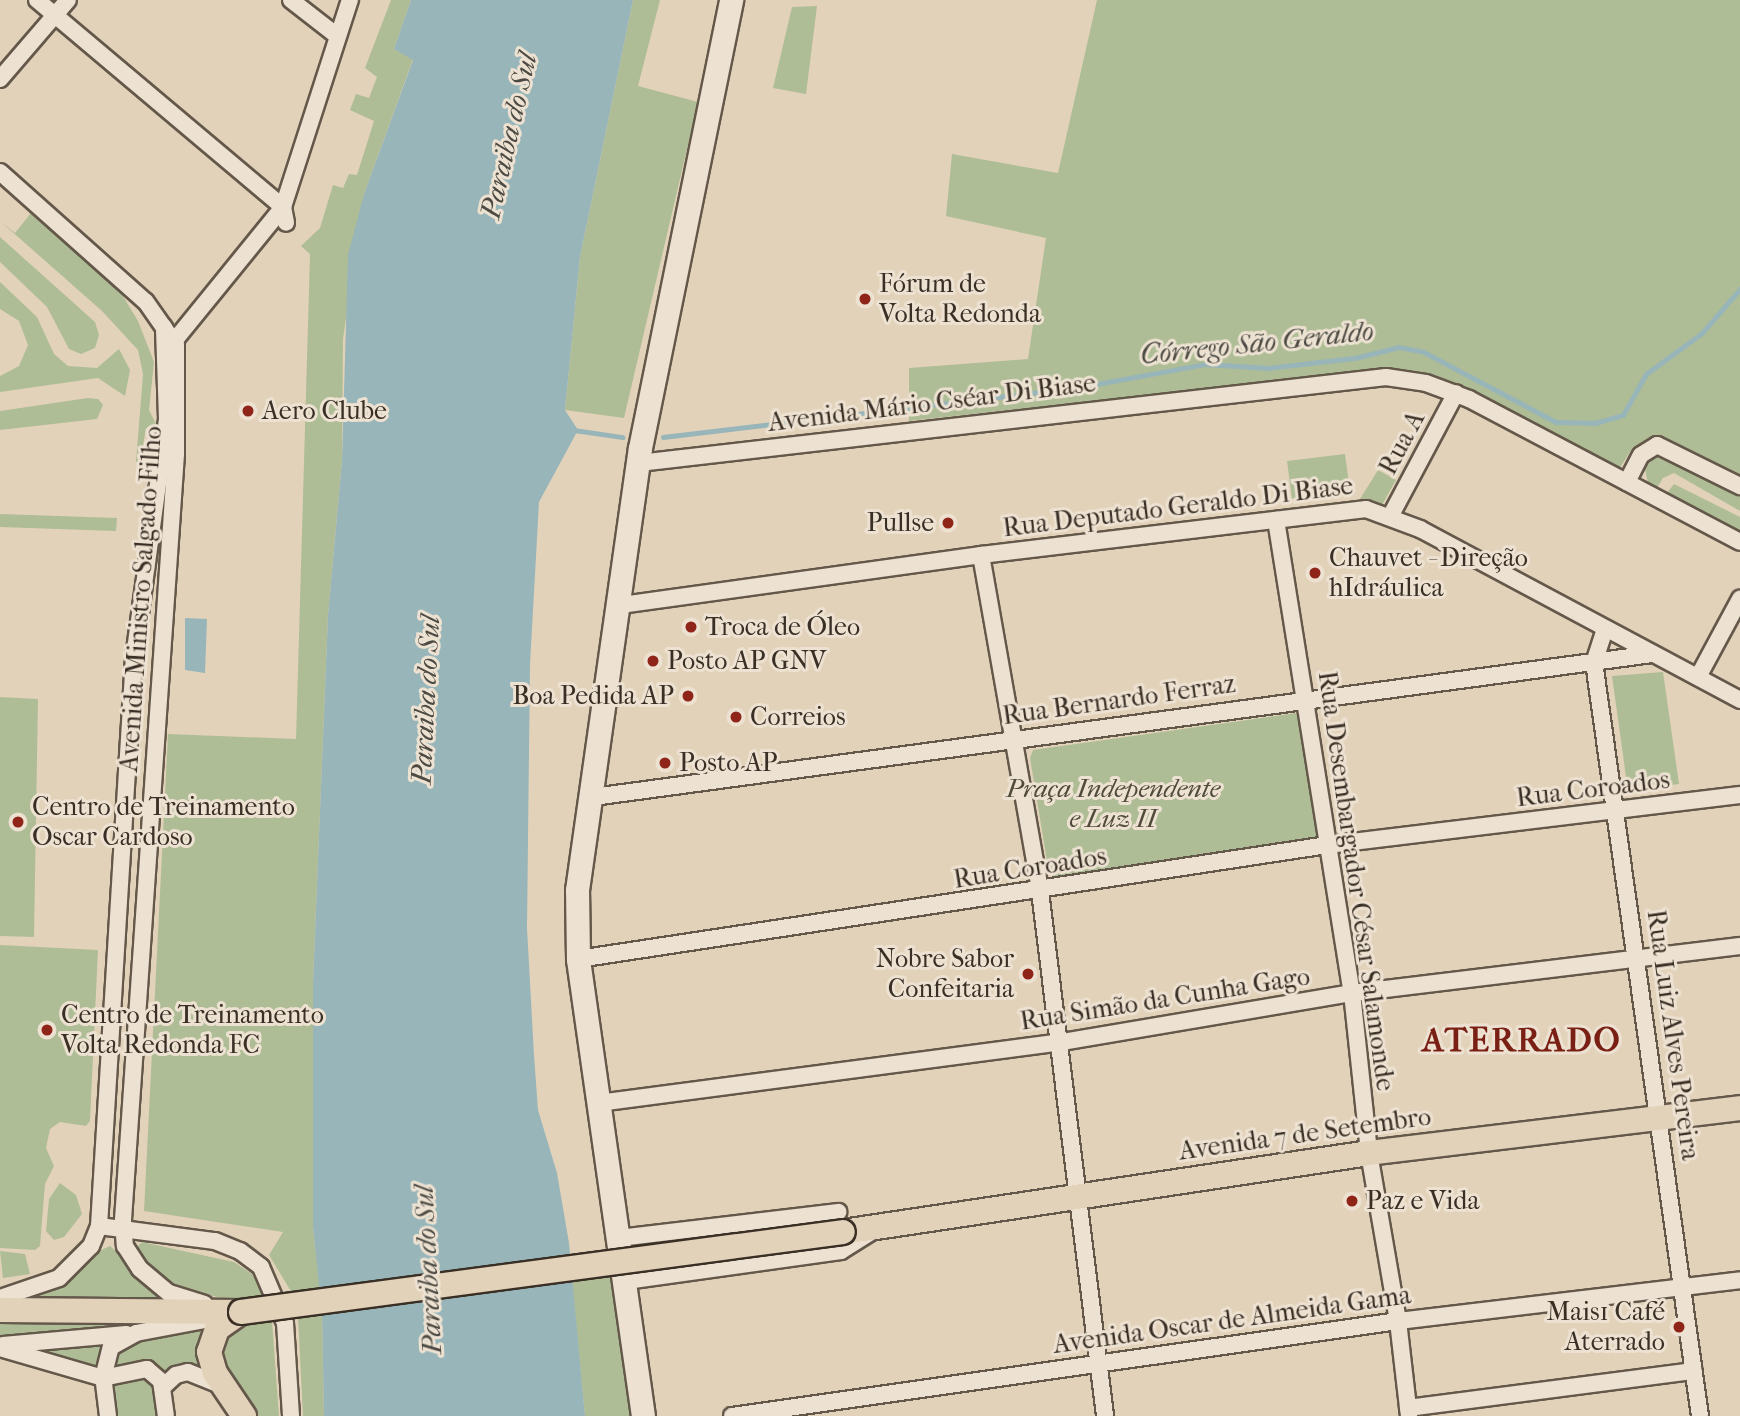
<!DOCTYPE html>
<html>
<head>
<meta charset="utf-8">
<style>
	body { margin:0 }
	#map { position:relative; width:1740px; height:1416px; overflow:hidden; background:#e3d2ba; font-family:"IM FELL French Canon",serif }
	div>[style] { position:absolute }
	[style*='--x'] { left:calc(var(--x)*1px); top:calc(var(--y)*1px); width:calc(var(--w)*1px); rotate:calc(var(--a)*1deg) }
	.green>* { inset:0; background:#aebd95 }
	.water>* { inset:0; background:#98b5b9 }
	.stream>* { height:4.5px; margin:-2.25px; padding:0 2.25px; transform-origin:2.25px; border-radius:2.25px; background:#98b5b9 }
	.roads { filter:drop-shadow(2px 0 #64584a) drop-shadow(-2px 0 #64584a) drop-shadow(0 2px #64584a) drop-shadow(0 -2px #64584a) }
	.street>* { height:16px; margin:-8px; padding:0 8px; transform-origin:8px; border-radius:8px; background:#ede2d2 }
	.secondary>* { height:23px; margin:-11.5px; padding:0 11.5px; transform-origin:11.5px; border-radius:11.5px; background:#ede2d2 }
	.primary>* { height:24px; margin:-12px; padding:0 12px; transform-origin:12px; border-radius:12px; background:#e3d2ba }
	.bridges { filter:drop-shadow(2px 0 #392f25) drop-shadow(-2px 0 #392f25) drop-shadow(0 2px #392f25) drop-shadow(0 -2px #392f25) }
	.primary-bridge>* { height:24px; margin:-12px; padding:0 12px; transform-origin:12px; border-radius:12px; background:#e3d2ba }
	.dots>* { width:19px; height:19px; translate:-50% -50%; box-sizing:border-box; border:4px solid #ede2d2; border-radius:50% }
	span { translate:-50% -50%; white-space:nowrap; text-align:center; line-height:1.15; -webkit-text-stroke:6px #ede2d2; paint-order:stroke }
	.poi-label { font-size:26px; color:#392f25 }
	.left { translate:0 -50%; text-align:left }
	.right { translate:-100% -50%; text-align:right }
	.street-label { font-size:26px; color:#392f25 }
	.park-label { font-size:26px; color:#504b3b; font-style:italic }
	.water-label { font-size:28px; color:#4c4a43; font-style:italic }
	.district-label { font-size:33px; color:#7a1f14; font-weight:700; letter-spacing:2px }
</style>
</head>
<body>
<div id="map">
	<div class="green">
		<i style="clip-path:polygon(391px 0,411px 0,394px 49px,413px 59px,364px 194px,343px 339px,342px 460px,328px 615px,313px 982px,313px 1227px,320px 1289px,292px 1293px,269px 1255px,283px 1232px,144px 1211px,168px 734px,296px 739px,310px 254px,301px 246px,320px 228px,333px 185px,343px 188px,349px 174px,357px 175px,374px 121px,350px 110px,356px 94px,369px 98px,377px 77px,365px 68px)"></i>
		<i style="clip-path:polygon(633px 0,660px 0,638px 86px,698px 102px,624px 418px,565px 410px,580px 257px)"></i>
		<i style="clip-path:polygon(1097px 0,1740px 0,1740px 477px,1655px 437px,1633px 447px,1618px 471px,1445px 380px,1386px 369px,909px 421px,909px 368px,1028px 359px,1046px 238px,946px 216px,952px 154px,1058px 173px)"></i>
		<i style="clip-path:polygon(817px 6px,806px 94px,773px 88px,792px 7px)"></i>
		<i style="clip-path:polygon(31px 213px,121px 293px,138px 321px,154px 362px,149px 410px,159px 430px,146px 428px,140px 463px,136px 462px,143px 374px,138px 350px,102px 311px,0 221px,15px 233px)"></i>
		<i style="clip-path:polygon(0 237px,95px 322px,99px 335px,95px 348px,81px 354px,69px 349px,47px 307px,0 262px)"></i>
		<i style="clip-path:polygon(0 282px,37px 317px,54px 354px,68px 366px,97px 368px,119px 349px,130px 370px,125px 396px,98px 378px,0 392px,0 376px,19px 366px,28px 345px,19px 321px,0 309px)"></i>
		<i style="clip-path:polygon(88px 398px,98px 399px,103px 405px,97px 419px,0 430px,0 411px)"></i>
		<i style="clip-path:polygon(1657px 452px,1740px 491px,1740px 511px,1674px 473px,1663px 478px,1657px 488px,1648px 483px,1644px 465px)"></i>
		<i style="clip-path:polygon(1345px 454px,1350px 491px,1292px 499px,1287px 461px)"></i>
		<i style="clip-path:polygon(1378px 470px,1396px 480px,1382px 505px,1360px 499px)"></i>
		<i style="clip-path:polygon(1674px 484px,1740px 517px,1740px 533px,1667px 493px)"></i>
		<i style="clip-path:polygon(0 514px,117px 518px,116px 531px,0 527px)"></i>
		<i style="clip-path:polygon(1663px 672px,1679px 784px,1628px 791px,1612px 676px)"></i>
		<i style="clip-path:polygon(0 697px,38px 699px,34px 937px,0 936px)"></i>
		<i style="clip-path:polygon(1296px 713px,1304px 718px,1322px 837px,1315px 842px,1056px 878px,1049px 873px,1030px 758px,1033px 750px)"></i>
		<i style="clip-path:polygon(0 945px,98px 950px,90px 1121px,86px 1126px,60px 1122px,50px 1129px,46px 1148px,54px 1166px,45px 1184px,40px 1246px,35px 1250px,0 1248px)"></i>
		<i style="clip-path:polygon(60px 1183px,76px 1195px,82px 1214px,64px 1237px,54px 1240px,46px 1231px,49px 1199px)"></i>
		<i style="clip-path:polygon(142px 1242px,234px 1262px,252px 1274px,265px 1296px,224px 1299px,181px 1287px,160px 1276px,138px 1254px,136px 1248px)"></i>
		<i style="clip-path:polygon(110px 1246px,173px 1302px,24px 1301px,70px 1281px,99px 1251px)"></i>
		<i style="clip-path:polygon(0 1251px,25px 1254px,30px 1274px,3px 1278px)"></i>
		<i style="clip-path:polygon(614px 1276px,631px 1416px,585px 1416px,572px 1282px)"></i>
		<i style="clip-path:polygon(0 1312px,115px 1317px,116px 1329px,0 1339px)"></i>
		<i style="clip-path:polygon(322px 1314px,324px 1416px,303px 1416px,298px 1317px)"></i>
		<i style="clip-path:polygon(272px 1321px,279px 1416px,254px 1416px,222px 1367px,219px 1348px,240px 1326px)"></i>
		<i style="clip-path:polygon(211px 1324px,205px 1371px,182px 1365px,163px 1378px,149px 1362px,111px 1369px,117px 1352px,130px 1342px)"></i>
		<i style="clip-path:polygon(114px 1338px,99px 1355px,98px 1372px,13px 1348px)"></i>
		<i style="clip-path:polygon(151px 1373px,163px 1416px,110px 1416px,107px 1381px)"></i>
	</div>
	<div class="water">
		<i style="clip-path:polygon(411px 0,633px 0,580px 257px,565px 410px,578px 430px,539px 502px,530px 665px,527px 928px,534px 1055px,538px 1110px,557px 1173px,569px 1243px,585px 1416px,324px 1416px,322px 1314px,313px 1227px,313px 982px,328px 615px,342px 460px,348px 255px,364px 194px,413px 60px,394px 49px)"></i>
		<i style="clip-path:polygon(185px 618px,207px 619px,205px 673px,185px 670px)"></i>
	</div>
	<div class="stream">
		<i style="--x:574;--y:430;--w:49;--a:8.3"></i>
		<i style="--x:663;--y:437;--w:415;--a:-6.8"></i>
		<i style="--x:1075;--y:388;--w:133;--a:-10.4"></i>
		<i style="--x:1206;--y:364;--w:62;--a:3.7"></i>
		<i style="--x:1268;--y:368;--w:88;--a:-6.6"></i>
		<i style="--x:1355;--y:358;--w:45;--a:-14"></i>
		<i style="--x:1399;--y:347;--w:25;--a:11"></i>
		<i style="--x:1424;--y:352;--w:149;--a:27.9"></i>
		<i style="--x:1556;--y:422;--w:39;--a:1"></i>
		<i style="--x:1595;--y:423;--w:29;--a:-16"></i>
		<i style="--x:1623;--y:415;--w:47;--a:-60.7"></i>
		<i style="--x:1646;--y:374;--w:69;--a:-36.2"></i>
		<i style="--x:1702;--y:333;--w:58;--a:-49.2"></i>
	</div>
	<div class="roads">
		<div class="street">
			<i style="--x:37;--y:0;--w:322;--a:40.1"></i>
			<i style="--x:283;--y:207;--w:16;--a:79"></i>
			<i style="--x:291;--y:0;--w:57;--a:37.9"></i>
			<i style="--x:0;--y:79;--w:104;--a:-49.3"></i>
			<i style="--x:0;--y:172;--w:195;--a:41.7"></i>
			<i style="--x:146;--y:302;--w:52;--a:55.1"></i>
			<i style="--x:176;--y:345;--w:109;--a:90"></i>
			<i style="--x:176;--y:454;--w:768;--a:93.96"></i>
			<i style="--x:123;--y:1220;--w:26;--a:86"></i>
			<i style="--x:125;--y:1246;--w:27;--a:57"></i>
			<i style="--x:140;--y:1269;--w:38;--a:40"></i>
			<i style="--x:169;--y:1293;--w:37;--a:17"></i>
			<i style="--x:175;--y:340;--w:171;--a:-50.9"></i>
			<i style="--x:283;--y:207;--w:218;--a:-72.1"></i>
			<i style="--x:639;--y:463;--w:752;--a:-6.57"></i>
			<i style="--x:1386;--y:377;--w:40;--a:8.5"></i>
			<i style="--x:1426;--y:383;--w:46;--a:20.4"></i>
			<i style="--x:1469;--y:399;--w:306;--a:27.8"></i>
			<i style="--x:1627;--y:482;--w:30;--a:-63"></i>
			<i style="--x:1641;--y:455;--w:19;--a:-32"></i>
			<i style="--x:1657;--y:445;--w:93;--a:26.3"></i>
			<i style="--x:1391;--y:515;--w:138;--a:-62"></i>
			<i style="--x:1276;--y:520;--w:479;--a:80.9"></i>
			<i style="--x:1352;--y:993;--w:161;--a:83.9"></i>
			<i style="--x:1369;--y:1153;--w:170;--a:80.2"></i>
			<i style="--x:1398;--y:1321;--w:96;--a:83.4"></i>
			<i style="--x:981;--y:555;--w:341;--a:80"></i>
			<i style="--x:1040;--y:891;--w:529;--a:82.94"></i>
			<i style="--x:621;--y:605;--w:363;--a:-7.9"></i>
			<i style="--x:981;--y:555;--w:388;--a:-6.8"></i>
			<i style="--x:1366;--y:509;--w:58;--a:20.3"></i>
			<i style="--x:1420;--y:529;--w:363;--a:28.1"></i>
			<i style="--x:1605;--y:629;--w:35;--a:108"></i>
			<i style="--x:1594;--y:662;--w:761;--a:82"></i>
			<i style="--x:1698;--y:677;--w:89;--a:-61.7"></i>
			<i style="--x:593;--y:797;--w:1069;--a:-7.69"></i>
			<i style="--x:578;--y:959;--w:758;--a:-8.65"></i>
			<i style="--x:1327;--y:845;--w:416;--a:-6.9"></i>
			<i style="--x:599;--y:1103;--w:461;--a:-7.5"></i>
			<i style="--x:1056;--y:1043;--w:300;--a:-9.6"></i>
			<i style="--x:1352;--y:993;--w:391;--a:-6.9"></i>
			<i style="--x:99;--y:1226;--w:117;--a:7.4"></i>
			<i style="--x:215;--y:1241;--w:27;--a:22"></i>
			<i style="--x:240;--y:1251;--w:26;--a:37"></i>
			<i style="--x:261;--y:1267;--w:61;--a:66.8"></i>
			<i style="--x:285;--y:1323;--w:93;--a:86.3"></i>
			<i style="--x:619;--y:1238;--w:221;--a:-6.8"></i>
			<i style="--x:626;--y:1281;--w:217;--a:-7.9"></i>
			<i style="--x:841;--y:1251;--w:39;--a:-32"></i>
			<i style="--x:0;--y:1298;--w:62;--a:-18.7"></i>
			<i style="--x:59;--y:1278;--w:45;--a:-45"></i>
			<i style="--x:91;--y:1246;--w:22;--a:-68"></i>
			<i style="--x:99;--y:1226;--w:570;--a:-86.48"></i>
			<i style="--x:134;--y:657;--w:240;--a:-82.1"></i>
			<i style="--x:167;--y:419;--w:92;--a:-91.9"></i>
			<i style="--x:3;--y:1345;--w:124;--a:-5.1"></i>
			<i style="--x:0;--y:1348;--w:107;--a:16.2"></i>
			<i style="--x:103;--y:1378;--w:45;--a:-11.6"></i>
			<i style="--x:147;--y:1369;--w:18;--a:41"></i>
			<i style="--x:161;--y:1381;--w:35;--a:82"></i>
			<i style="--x:163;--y:1387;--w:18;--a:-43"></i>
			<i style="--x:176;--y:1375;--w:12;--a:-14"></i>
			<i style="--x:188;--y:1372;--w:37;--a:22"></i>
			<i style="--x:1408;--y:1408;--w:288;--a:-7.4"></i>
			<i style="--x:108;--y:1416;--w:38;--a:-97"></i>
			<i style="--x:103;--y:1378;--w:32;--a:-76"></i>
			<i style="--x:111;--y:1347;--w:29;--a:-29"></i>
			<i style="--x:136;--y:1333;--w:69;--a:-10.8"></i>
			<i style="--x:732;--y:1416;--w:673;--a:-8.12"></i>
			<i style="--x:1398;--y:1321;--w:344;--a:-6.8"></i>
		</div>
		<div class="secondary">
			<i style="--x:643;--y:1416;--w:462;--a:-98.1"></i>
			<i style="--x:578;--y:959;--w:69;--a:-90.8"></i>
			<i style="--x:577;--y:890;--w:446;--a:-81.9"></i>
			<i style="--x:640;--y:448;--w:457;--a:-78.5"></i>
		</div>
		<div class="primary">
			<i style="--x:843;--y:1232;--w:532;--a:-8.54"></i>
			<i style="--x:1369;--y:1153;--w:374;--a:-6.9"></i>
			<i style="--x:0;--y:1310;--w:241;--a:0.5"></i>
			<i style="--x:241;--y:1312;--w:29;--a:145"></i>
			<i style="--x:217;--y:1329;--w:24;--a:109"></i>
			<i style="--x:209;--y:1352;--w:22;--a:74"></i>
			<i style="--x:215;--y:1373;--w:52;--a:56"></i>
		</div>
	</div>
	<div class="bridges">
		<div class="primary-bridge">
			<i style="--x:241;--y:1312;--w:607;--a:-7.57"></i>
		</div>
	</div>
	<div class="dots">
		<i style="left:865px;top:299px;background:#8f2418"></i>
		<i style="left:248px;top:411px;background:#8f2418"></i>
		<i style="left:948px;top:523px;background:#8f2418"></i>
		<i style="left:1315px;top:573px;background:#8f2418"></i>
		<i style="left:691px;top:627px;background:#8f2418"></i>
		<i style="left:653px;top:661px;background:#8f2418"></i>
		<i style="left:688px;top:696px;background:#8f2418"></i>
		<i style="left:736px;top:717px;background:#8f2418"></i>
		<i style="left:665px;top:763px;background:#8f2418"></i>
		<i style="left:18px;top:822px;background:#8f2418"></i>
		<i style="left:1028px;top:974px;background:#8f2418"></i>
		<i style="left:47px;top:1030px;background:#8f2418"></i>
		<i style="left:1352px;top:1201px;background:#8f2418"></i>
		<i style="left:1679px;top:1327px;background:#8f2418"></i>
	</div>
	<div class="poi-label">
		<span class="left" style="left:879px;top:299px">Fórum de<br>Volta Redonda</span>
		<span class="left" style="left:262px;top:411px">Aero Clube</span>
		<span class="right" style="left:934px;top:523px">Pullse</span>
		<span class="left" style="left:1329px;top:573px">Chauvet - Direção<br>hIdráulica</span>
		<span class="left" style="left:705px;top:627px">Troca de Óleo</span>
		<span class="left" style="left:667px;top:661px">Posto AP GNV</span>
		<span class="right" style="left:674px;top:696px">Boa Pedida AP</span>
		<span class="left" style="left:750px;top:717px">Correios</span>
		<span class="left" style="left:679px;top:763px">Posto AP</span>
		<span class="left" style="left:32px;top:822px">Centro de Treinamento<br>Oscar Cardoso</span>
		<span class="right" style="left:1014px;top:974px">Nobre Sabor<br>Confeitaria</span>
		<span class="left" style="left:61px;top:1030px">Centro de Treinamento<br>Volta Redonda FC</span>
		<span class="left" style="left:1366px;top:1201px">Paz e Vida</span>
		<span class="right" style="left:1665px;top:1327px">Mais1 Café<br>Aterrado</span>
	</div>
	<div class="street-label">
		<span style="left:932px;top:403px;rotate:-7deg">Avenida Mário Cséar Di Biase</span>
		<span style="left:1402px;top:443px;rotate:-62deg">Rua A</span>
		<span style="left:1178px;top:507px;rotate:-7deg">Rua Deputado Geraldo Di Biase</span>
		<span style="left:141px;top:599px;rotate:-86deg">Avenida Ministro Salgado Filho</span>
		<span style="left:1119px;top:700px;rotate:-8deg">Rua Bernardo Ferraz</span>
		<span style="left:1593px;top:789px;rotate:-7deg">Rua Coroados</span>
		<span style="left:1030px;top:868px;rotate:-9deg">Rua Coroados</span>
		<span style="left:1356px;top:881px;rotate:82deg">Rua Desembargador César Salamonde</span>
		<span style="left:1165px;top:999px;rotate:-9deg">Rua Simão da Cunha Gago</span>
		<span style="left:1673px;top:1035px;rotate:82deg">Rua Luiz Alves Pereira</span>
		<span style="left:1305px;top:1134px;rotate:-8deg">Avenida 7 de Setembro</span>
		<span style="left:1232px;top:1320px;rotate:-8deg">Avenida Oscar de Almeida Gama</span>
	</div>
	<div class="park-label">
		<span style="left:1113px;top:804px">Praça Independente<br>e Luz II</span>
	</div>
	<div class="water-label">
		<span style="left:509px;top:136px;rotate:-77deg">Paraiba do Sul</span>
		<span style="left:1257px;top:343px;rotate:-6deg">Córrego São Geraldo</span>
		<span style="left:426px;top:700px;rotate:-87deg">Paraiba do Sul</span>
		<span style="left:428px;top:1270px;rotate:-93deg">Paraiba do Sul</span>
	</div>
	<div class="district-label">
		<span style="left:1522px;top:1041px">ATERRADO</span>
	</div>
</div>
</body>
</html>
